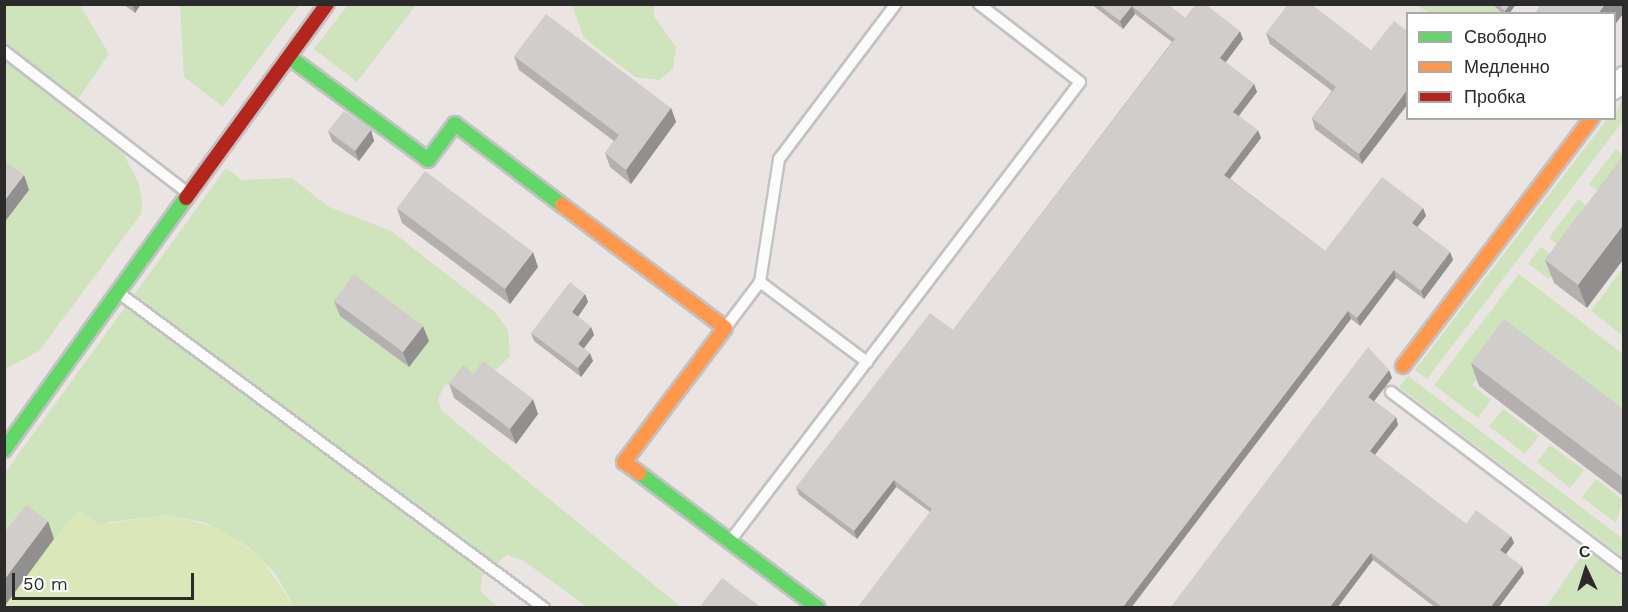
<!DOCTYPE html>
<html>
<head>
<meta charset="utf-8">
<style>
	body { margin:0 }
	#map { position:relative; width:1628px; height:612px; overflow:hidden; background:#eae5e2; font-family:"Work Sans",sans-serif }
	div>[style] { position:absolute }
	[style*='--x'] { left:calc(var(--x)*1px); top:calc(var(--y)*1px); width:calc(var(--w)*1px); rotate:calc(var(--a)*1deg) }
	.green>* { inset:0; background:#cfe3bc }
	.pitch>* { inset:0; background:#dae7b9 }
	.roads { filter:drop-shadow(2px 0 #c3c2c2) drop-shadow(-2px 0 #c3c2c2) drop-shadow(0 2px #c3c2c2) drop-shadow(0 -2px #c3c2c2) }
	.lane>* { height:10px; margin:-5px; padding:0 5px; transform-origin:5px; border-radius:5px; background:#fcfbfb }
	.street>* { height:20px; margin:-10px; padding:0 10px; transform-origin:10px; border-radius:10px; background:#fcfbfb }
	.fast>* { height:14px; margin:-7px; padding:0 7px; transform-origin:7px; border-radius:7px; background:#63d668 }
	.slow>* { height:14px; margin:-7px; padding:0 7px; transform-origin:7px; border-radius:7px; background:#ff974d }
	.jam>* { height:14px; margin:-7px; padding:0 7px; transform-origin:7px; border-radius:7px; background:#b3261e }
	.wall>* { inset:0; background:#b3b0af }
	.shaded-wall>* { inset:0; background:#92908e }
	.building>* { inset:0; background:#d0cdcb }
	span { translate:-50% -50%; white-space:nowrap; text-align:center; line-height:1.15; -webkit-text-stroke:4.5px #fff; paint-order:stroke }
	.frame { position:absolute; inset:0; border:6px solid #2b2b2b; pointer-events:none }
	.legend { position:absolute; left:1406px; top:12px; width:210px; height:108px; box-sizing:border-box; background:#fff; border:2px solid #aaa; margin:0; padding:8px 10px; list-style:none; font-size:18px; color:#2b2b2b }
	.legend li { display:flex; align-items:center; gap:12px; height:30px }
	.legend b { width:30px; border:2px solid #aaa }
	.north { position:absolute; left:1556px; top:540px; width:60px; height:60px; -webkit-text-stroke:4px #fff; paint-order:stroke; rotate:356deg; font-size:16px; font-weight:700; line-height:24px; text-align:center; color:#2b2b2b }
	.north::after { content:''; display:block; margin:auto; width:21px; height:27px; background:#2b2b2b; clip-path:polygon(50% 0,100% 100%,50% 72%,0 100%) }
	.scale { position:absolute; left:12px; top:573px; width:182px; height:27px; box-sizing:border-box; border:3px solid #2b2b2b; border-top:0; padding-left:8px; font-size:18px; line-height:21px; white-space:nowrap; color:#2b2b2b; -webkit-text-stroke:4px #fff; paint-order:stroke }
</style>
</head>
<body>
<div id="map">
	<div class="green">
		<i style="clip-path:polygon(5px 5px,80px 5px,109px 54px,69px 112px,123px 153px,139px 184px,142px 202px,141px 214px,39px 351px,5px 369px,4px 223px,29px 190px,5px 171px)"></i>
		<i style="clip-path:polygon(180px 5px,180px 4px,299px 5px,223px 107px,184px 77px)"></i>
		<i style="clip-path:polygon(348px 5px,416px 5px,357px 82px,314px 49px)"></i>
		<i style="clip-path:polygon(572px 5px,654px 5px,654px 16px,676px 47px,673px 69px,659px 80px,635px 77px,584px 38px)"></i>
		<i style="clip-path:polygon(1417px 5px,1492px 5px,1503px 13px,1429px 13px)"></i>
		<i style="clip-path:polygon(1623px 97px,1623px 121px,1427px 379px,1415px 370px,1607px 119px,1614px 118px)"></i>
		<i style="clip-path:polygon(1616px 149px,1623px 155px,1623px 181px,1610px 199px,1589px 184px)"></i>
		<i style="clip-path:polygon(226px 168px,242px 180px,292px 178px,329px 207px,391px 231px,495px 312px,508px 330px,510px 356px,496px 370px,445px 385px,438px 399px,442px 411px,681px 607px,587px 607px,524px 561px,507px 555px,482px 576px,480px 591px,498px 607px,294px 607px,276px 574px,250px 548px,207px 523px,168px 515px,110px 522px,5px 561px,5px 473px)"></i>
		<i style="clip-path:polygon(1578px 199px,1598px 214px,1568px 253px,1549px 238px)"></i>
		<i style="clip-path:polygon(1541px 247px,1561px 262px,1549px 279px,1528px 264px)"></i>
		<i style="clip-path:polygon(1623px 268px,1623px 336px,1591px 311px)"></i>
		<i style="clip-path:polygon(1519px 274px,1623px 354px,1623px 419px,1512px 335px,1472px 385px,1491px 400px,1478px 418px,1434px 385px)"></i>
		<i style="clip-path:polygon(1408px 376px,1623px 539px,1623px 557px,1399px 387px)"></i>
		<i style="clip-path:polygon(1503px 409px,1539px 436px,1525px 454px,1489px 426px)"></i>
		<i style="clip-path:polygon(1550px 445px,1584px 470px,1570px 488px,1537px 462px)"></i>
		<i style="clip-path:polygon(1596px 479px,1623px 500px,1616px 523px,1582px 497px)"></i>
		<i style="clip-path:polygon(1586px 549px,1623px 578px,1623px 607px,1546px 607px)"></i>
	</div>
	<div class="pitch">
		<i style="clip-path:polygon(78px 510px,100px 525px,168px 515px,215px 527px,259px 555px,294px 607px,5px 607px,4px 561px,33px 523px,54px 539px)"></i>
	</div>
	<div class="roads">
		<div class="lane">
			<i style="--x:4;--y:51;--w:234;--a:37.7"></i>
			<i style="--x:760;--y:282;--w:134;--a:36.8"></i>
			<i style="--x:119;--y:293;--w:529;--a:36.54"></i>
			<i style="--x:726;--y:327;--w:56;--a:-52.9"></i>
			<i style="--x:760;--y:282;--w:124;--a:-81.2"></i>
			<i style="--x:779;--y:159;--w:194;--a:-53"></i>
			<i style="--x:1391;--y:392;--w:292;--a:37.1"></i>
			<i style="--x:730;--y:541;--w:577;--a:-52.67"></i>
			<i style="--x:1080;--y:82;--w:128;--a:-142.3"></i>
		</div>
		<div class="street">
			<i style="--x:1614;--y:89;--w:16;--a:-50"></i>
		</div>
		<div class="fast">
			<i style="--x:289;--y:57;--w:173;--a:36.5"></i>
			<i style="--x:428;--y:160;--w:45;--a:-53.1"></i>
			<i style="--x:455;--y:124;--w:134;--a:37.1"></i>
			<i style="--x:4;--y:450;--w:311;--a:-54.2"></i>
			<i style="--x:639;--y:473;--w:224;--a:37"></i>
		</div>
		<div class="slow">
			<i style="--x:562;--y:205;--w:204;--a:37"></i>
			<i style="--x:725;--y:328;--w:168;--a:127"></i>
			<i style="--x:624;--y:462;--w:19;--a:36"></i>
			<i style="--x:1403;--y:366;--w:312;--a:-52.7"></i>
		</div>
		<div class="jam">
			<i style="--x:186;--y:198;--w:240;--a:-54"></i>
		</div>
	</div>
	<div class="wall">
		<i style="clip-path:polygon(123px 4px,141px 4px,135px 13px)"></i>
		<i style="clip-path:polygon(1091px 4px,1167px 4px,1185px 18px,1243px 39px,1225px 62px,1254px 84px,1257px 92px,1239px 116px,1261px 138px,1230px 179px,1325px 251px,1423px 208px,1426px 216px,1417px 227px,1450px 252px,1453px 260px,1424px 299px,1396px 278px,1360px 326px,1351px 319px,930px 512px,896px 487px,857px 539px,799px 495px,796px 487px,953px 330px,1172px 42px,1135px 14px,1123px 29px)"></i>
		<i style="clip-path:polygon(1492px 4px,1516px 4px,1509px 14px,1503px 14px)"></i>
		<i style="clip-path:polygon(1266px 33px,1371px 50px,1362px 164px,1315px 129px,1312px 118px,1332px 91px,1270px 44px)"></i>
		<i style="clip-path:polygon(514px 56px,671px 108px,676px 122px,631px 184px,610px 167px,605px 153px,614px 141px,519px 70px)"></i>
		<i style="clip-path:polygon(371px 130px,374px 141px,359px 161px,332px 141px,328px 131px)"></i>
		<i style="clip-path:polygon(1623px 157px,1587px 308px,1554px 283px,1545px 260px)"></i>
		<i style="clip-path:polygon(397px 208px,538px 267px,510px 304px,402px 223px)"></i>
		<i style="clip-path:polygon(585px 294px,588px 302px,578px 317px,591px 327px,594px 335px,584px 348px,593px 361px,581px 377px,534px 341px,531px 333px)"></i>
		<i style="clip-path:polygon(334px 301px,429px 341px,409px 367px,340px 316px)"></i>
		<i style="clip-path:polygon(1471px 363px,1623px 409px,1623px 496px,1479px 386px)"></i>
		<i style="clip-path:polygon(474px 374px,538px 414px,516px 444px,454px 398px,449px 383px)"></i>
		<i style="clip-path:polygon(1392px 378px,1374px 401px,1396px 417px,1398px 425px,1375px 455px,1466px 524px,1511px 536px,1514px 543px,1506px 554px,1524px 573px,1498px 608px,1436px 608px,1373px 560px,1170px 608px)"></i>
	</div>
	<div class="shaded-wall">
		<i style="clip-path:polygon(132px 4px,141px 4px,135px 13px)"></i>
		<i style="clip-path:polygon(1510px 4px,1516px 4px,1509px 14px,1506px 14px,1505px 11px)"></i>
		<i style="clip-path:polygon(1605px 4px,1623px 4px,1623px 14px,1614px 26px,1614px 14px,1598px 14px)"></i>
		<i style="clip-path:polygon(1132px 6px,1135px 14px,1123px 29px,1120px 21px)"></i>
		<i style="clip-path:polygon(1240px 31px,1243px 39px,1223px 66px,1220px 58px)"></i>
		<i style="clip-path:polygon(1254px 84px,1257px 92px,1236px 119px,1233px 112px)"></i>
		<i style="clip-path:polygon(1407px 90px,1407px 105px,1362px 164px,1359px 154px)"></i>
		<i style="clip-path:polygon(671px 108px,676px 122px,631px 184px,626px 170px)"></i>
		<i style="clip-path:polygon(371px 130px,374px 141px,359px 161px,355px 151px)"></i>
		<i style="clip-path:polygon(1258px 130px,1261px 138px,1227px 182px,1224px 175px)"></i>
		<i style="clip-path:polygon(24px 175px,29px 190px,4px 223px,4px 201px)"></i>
		<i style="clip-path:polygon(1423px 208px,1426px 216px,1414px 231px,1412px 223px)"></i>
		<i style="clip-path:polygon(1623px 225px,1623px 260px,1587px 308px,1578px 285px)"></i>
		<i style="clip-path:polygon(533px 252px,538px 267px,510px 304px,505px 289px)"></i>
		<i style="clip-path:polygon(1450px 252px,1453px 260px,1424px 299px,1421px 291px)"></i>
		<i style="clip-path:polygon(1394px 270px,1396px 278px,1360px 326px,1357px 318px)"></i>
		<i style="clip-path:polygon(585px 294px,588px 302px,575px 321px,572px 312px)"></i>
		<i style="clip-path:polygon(1348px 311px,1351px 319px,1131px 608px,1122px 608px)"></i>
		<i style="clip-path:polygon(423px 326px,429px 341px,409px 367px,403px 352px)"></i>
		<i style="clip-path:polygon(591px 327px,594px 335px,581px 352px,578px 344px)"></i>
		<i style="clip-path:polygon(590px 353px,593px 361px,581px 377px,578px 368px)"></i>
		<i style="clip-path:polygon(1389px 370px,1392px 378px,1371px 405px,1368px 397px)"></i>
		<i style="clip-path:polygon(533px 399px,538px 414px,516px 444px,510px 429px)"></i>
		<i style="clip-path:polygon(1396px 417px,1398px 425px,1372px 458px,1370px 451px)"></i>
		<i style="clip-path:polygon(894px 480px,896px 487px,857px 539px,854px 531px)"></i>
		<i style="clip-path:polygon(48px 521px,54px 539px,4px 607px,4px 580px)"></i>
		<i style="clip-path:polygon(1511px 536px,1514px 543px,1503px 558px,1500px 550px)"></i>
		<i style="clip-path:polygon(1371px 553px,1373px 560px,1337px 608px,1329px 608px)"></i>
		<i style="clip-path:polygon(1522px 566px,1524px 573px,1498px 608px,1490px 608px)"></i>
	</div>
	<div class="building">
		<i style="clip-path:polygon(1098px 4px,1167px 4px,1185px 18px,1196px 4px,1205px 4px,1240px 31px,1220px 58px,1254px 84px,1233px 112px,1258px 130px,1224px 175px,1325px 251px,1382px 177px,1423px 208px,1412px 223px,1450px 252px,1421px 291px,1394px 270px,1357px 318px,1348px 311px,1122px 608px,857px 608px,932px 509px,894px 480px,854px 531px,796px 487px,930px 313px,953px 330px,1175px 39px,1132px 6px,1120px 21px)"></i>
		<i style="clip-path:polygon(1288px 4px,1311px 4px,1371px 50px,1394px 21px,1407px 31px,1407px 90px,1359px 154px,1312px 118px,1336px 87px,1266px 33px)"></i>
		<i style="clip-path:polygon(1497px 4px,1510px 4px,1505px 11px)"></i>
		<i style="clip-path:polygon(1541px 4px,1605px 4px,1598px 14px,1540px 14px,1536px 11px)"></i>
		<i style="clip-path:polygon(546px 14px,671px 108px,626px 170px,605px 153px,619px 135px,514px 56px)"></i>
		<i style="clip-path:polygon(344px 111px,371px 130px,355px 151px,328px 131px)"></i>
		<i style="clip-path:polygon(1623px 157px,1623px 225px,1578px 285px,1545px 260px)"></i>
		<i style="clip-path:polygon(4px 161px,24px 175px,4px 201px)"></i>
		<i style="clip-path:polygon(425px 171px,533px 252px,505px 289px,397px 208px)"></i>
		<i style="clip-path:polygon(354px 274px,423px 326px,403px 352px,334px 301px)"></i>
		<i style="clip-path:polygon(570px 282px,585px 294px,572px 312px,591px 327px,578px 344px,590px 353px,578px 368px,531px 333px)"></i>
		<i style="clip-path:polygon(1504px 319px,1623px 409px,1623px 478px,1471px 363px)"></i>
		<i style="clip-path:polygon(1368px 347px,1389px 370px,1368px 397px,1396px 417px,1370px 451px,1466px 524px,1476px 510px,1511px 536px,1500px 550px,1522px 566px,1490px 608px,1443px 608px,1371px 553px,1329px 608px,1170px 608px)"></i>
		<i style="clip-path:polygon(483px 361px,533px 399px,510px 429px,449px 383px,463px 365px,474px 374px)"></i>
		<i style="clip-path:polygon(26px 505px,48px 521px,4px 580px,4px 533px)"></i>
		<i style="clip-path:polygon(722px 578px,762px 608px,705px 608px,701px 605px)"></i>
	</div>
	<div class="frame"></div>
	<ul class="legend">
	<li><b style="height:8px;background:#63d668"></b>Свободно</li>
	<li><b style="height:8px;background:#ff974d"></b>Медленно</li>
	<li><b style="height:8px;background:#b3261e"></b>Пробка</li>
	</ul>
	<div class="north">С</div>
	<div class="scale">50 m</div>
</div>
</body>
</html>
